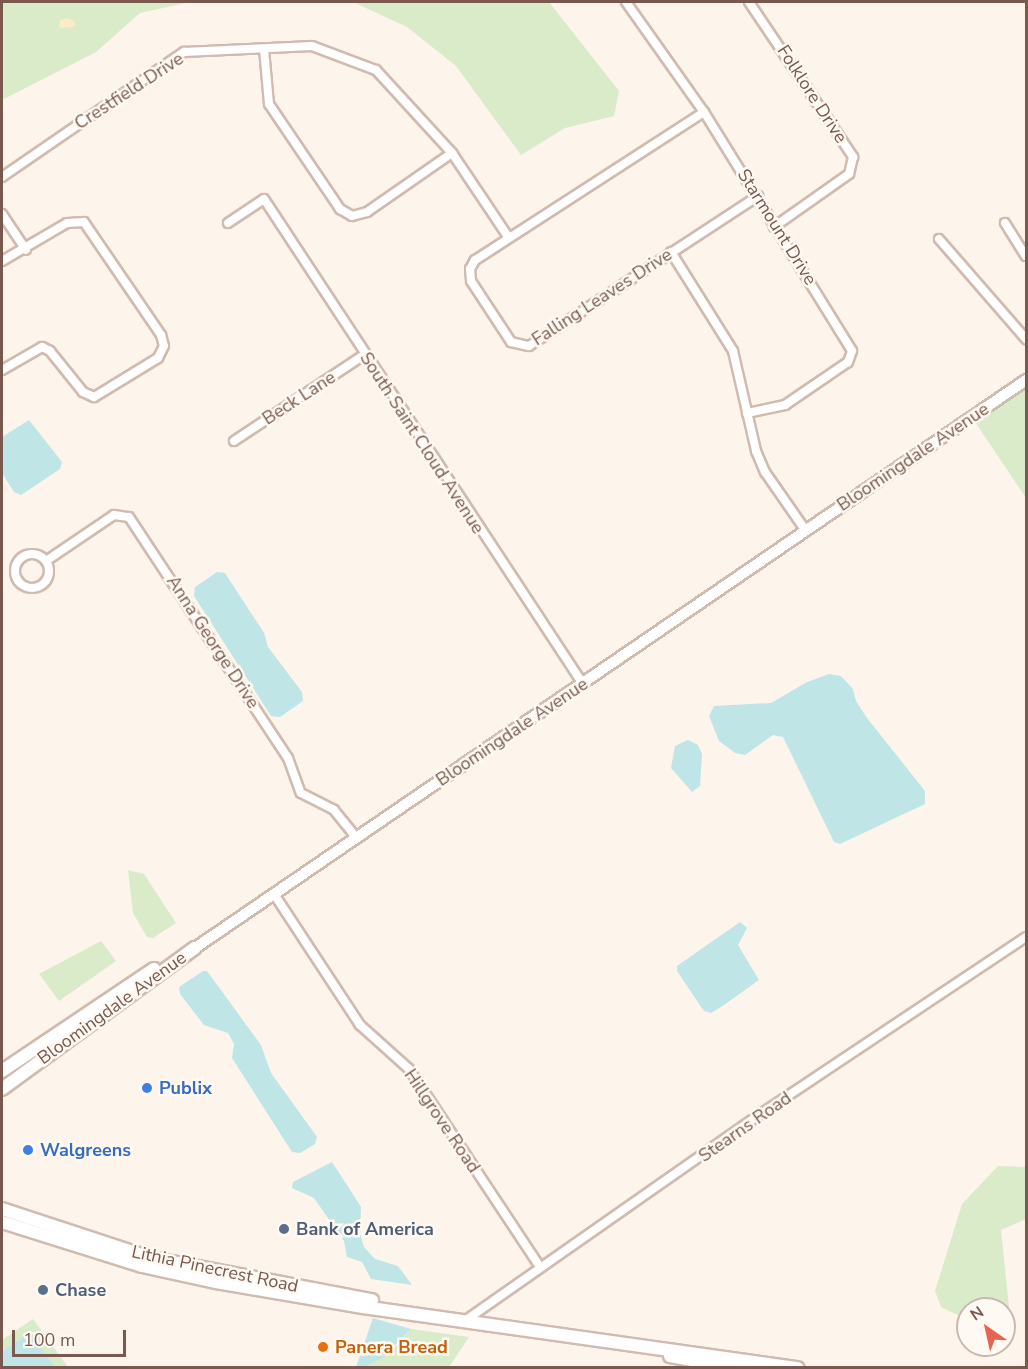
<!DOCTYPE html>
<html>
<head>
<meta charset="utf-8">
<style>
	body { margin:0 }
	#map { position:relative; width:1028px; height:1369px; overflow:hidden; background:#fdf4ec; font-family:"Nunito Sans",sans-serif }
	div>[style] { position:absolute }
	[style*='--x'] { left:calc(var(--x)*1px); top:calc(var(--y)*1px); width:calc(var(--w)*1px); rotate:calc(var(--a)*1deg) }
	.green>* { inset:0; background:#daebc9 }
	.sand>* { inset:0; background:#fbebc7 }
	.water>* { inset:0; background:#bfe5e7 }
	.roads { filter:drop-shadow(2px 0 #d0bbb0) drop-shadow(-2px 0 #d0bbb0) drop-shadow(0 2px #d0bbb0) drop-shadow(0 -2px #d0bbb0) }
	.minor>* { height:8px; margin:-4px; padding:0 4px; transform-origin:4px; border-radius:4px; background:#fff }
	.minor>.ring { margin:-4px; padding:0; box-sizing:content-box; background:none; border:8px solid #fff; border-radius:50% }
	.tertiary>* { height:10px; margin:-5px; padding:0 5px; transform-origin:5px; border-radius:5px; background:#fff }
	.secondary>* { height:12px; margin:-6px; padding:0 6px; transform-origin:6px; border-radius:6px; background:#fff }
	.dots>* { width:16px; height:16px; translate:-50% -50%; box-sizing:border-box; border:3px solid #fff9f3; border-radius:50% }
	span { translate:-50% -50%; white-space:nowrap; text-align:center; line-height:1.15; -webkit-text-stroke:5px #fff9f3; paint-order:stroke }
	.street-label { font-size:18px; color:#79594d }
	.shop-label { font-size:18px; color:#366cbe; font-weight:700 }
	.left { translate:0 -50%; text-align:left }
	.service-label { font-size:18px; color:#4e5e75; font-weight:700 }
	.food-label { font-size:18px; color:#c56008; font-weight:700 }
	.frame { position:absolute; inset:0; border:3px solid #79594d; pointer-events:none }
	.north { position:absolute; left:956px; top:1297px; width:60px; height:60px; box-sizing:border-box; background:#fff9f3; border:2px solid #c9b9b1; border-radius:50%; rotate:326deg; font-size:16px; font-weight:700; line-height:24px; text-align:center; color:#79594d }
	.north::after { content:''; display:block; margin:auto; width:21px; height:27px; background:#e56552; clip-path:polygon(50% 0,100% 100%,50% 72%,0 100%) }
	.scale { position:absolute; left:12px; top:1330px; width:114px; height:27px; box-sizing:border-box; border:3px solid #79594d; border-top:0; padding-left:8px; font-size:18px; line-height:21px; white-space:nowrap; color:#79594d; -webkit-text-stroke:4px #fff9f3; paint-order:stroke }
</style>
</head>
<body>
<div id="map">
	<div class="green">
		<i style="clip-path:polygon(2px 2px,245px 2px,186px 3px,140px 13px,96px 52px,2px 100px)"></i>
		<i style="clip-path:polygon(353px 2px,549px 2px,619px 91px,614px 116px,565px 128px,521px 155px,456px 66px,407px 27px)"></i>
		<i style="clip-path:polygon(1026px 387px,1026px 498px,975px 422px)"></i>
		<i style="clip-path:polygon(128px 870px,144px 874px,176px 923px,153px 938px,147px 937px,133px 913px)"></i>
		<i style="clip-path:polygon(101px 941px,116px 961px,59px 1001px,39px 974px)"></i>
		<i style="clip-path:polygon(998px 1166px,1026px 1167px,1026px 1219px,1001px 1230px,1011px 1326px,1004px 1325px,1004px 1309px,968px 1309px,968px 1320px,941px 1307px,935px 1291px,962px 1204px)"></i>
		<i style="clip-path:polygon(33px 1319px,68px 1367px,2px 1368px,2px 1340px)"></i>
		<i style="clip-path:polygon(411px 1329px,469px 1337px,449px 1367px,366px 1368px,391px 1351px)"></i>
	</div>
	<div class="sand">
		<i style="clip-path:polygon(67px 18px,74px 21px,75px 27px,59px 28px,60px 20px)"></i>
	</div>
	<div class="water">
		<i style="clip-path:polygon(29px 420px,62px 462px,60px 469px,21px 495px,14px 492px,2px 473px,2px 437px)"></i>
		<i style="clip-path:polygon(217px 572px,225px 573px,264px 633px,268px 647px,302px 692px,303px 701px,280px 717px,271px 716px,194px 596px,195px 587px)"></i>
		<i style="clip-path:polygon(829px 674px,841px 676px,853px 689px,856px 701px,867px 718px,925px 791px,925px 804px,840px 844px,834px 842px,783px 737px,773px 735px,745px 755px,735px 753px,719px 741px,709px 716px,714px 706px,771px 703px,807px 682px)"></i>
		<i style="clip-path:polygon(688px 740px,698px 745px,702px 754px,700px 786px,692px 792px,671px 768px,675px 746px)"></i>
		<i style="clip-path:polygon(740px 922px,747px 928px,738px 945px,759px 980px,721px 1007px,711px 1013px,704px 1011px,677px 971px,677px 966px)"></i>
		<i style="clip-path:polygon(203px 971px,207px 971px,261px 1045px,271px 1073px,317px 1137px,315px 1144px,300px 1153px,292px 1152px,232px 1058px,234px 1044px,228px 1033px,204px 1025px,180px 994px,179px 987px)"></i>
		<i style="clip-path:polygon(332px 1162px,361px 1207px,360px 1233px,364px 1247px,375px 1259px,398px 1266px,412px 1285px,371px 1279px,362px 1262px,347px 1257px,344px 1241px,314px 1198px,292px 1188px,293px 1182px)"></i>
		<i style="clip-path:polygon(373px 1318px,411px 1329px,382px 1358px,366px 1367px,356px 1367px)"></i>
		<i style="clip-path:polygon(29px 1333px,55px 1367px,2px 1367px,2px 1352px)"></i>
	</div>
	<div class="roads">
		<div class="minor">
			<i style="--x:626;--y:2;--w:135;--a:54.7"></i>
			<i style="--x:704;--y:112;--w:281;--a:58.2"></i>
			<i style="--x:852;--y:351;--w:12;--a:110"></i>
			<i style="--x:848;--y:362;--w:76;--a:145.7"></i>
			<i style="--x:785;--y:405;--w:39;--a:168"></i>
			<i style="--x:749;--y:2;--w:187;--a:56.1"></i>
			<i style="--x:853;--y:157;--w:17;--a:103"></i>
			<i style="--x:849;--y:174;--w:92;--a:144.8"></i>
			<i style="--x:264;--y:49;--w:55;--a:84.8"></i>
			<i style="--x:269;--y:104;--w:127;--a:55.9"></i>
			<i style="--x:340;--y:209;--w:14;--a:30"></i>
			<i style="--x:352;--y:216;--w:16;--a:-15"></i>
			<i style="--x:367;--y:212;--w:103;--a:-34.8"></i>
			<i style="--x:704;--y:112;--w:273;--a:147.1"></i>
			<i style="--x:475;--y:260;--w:10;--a:119"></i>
			<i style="--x:470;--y:269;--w:12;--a:85"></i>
			<i style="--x:471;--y:281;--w:73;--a:56.7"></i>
			<i style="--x:511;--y:342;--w:18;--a:13"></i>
			<i style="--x:529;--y:346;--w:274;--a:-33.2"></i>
			<i style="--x:2;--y:177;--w:221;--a:-34.5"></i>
			<i style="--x:184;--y:52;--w:128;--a:-2.7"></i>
			<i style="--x:312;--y:46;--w:68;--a:20.6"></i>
			<i style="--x:376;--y:70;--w:113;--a:47.5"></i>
			<i style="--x:452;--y:153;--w:102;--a:56.2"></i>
			<i style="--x:2;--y:214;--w:43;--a:56.3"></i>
			<i style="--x:228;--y:223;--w:43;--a:-33.7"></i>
			<i style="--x:264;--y:199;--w:581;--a:56.67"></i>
			<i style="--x:1005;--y:223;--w:39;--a:58"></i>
			<i style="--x:939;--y:239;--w:133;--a:49"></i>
			<i style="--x:671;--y:252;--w:117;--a:57.9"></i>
			<i style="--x:733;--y:351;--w:103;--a:77"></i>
			<i style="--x:756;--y:451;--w:23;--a:67"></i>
			<i style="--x:765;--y:472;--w:72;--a:55.2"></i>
			<i style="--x:2;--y:261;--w:75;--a:-30.3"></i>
			<i style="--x:67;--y:223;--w:17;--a:-3"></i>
			<i style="--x:84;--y:222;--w:137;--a:55.7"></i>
			<i style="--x:161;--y:335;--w:11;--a:75"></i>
			<i style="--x:164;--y:346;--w:13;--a:117"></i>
			<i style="--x:158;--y:358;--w:75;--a:148.6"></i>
			<i style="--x:94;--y:397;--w:12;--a:-156"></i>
			<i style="--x:83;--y:392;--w:53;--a:-128.8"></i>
			<i style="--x:50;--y:351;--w:9;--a:-153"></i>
			<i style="--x:42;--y:347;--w:46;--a:150.1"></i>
			<i style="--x:234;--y:441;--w:156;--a:-33.5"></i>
			<i class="ring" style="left:15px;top:554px;width:26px;height:26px"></i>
			<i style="--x:46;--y:561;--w:82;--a:-34.1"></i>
			<i style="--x:114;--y:515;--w:15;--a:8"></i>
			<i style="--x:129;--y:517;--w:289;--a:56.6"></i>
			<i style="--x:288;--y:758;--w:37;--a:70"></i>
			<i style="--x:301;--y:793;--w:37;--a:27"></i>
			<i style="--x:334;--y:810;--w:36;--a:51"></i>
			<i style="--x:274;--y:894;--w:157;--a:56.7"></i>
			<i style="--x:360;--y:1025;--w:66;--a:41.9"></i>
			<i style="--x:409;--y:1069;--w:237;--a:56.5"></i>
			<i style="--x:466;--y:1320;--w:354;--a:-35"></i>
			<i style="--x:756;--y:1117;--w:324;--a:-33.7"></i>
		</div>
		<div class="tertiary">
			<i style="--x:195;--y:948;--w:1007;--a:-34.35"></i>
		</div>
		<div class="secondary">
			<i style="--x:2;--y:1071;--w:183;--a:-33.9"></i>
			<i style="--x:2;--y:1089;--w:239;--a:-36.2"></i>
			<i style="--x:2;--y:1209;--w:157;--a:18.2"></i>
			<i style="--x:151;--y:1258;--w:225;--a:10.8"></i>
			<i style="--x:2;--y:1222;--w:147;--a:17.4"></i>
			<i style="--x:142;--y:1266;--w:76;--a:12.2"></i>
			<i style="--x:216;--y:1282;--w:149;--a:9.7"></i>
			<i style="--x:363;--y:1307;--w:439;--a:8"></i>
			<i style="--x:670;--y:1356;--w:68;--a:10.2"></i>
		</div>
	</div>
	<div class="dots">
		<i style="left:147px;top:1088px;background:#3f7fe0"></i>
		<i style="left:28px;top:1150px;background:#3f7fe0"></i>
		<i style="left:284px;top:1229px;background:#5c6f8a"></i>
		<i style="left:43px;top:1290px;background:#5c6f8a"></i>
		<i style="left:323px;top:1347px;background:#e8710a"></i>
	</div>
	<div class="street-label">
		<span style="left:129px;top:91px;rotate:-33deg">Crestfield Drive</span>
		<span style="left:812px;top:94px;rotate:57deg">Folklore Drive</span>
		<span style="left:777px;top:227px;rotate:58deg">Starmount Drive</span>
		<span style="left:602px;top:297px;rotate:-33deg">Falling Leaves Drive</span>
		<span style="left:299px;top:398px;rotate:-33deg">Beck Lane</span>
		<span style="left:422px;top:443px;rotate:57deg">South Saint Cloud Avenue</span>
		<span style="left:913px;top:457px;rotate:-34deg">Bloomingdale Avenue</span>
		<span style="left:213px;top:642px;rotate:57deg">Anna George Drive</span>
		<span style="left:512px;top:732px;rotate:-34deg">Bloomingdale Avenue</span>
		<span style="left:112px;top:1008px;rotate:-36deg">Bloomingdale Avenue</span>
		<span style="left:442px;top:1121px;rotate:56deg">Hillgrove Road</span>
		<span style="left:745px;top:1127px;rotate:-35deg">Stearns Road</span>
		<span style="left:215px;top:1269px;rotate:12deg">Lithia Pinecrest Road</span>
	</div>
	<div class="shop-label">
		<span class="left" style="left:159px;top:1088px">Publix</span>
		<span class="left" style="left:40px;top:1150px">Walgreens</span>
	</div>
	<div class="service-label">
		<span class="left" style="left:296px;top:1229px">Bank of America</span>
		<span class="left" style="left:55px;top:1290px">Chase</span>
	</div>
	<div class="food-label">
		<span class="left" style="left:335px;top:1347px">Panera Bread</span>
	</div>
	<div class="frame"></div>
	<div class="north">N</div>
	<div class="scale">100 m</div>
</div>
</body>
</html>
